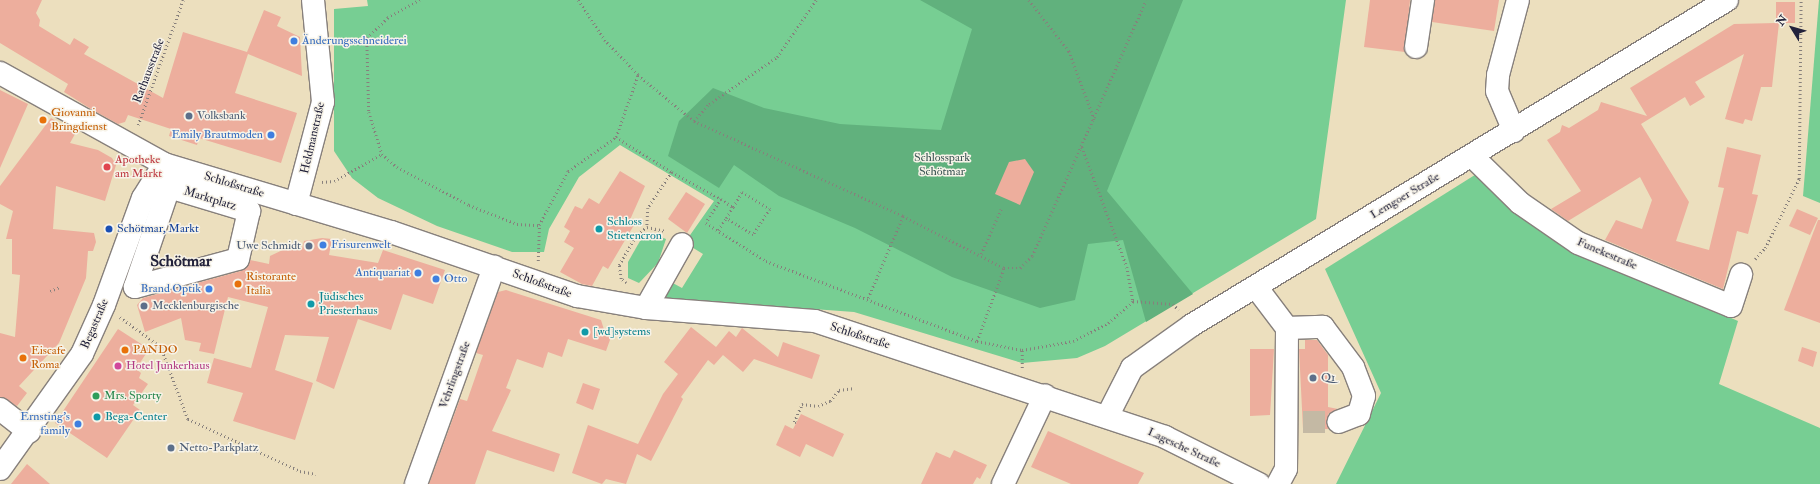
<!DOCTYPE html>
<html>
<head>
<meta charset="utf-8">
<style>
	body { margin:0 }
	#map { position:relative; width:1820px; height:484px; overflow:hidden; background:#ecdfbe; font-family:"IM FELL Double Pica",serif }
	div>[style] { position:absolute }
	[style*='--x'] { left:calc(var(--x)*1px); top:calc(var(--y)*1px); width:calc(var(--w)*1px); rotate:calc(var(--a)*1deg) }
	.green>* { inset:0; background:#77ce93 }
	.forest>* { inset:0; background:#61b17d }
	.building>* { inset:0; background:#edae9d }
	.minor-tunnel>* { height:22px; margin-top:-11px; transform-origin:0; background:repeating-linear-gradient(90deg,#c4b9a4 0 22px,transparent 0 33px) }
	.path>* { height:2.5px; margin-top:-1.25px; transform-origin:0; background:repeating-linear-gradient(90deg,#87807c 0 1px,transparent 0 4px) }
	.roads { filter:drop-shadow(1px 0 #87807c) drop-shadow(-1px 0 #87807c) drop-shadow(0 1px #87807c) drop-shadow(0 -1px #87807c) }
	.minor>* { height:22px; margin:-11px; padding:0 11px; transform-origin:11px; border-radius:11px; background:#fff }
	.dots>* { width:11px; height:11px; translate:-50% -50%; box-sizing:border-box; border:2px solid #f7f3e8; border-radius:50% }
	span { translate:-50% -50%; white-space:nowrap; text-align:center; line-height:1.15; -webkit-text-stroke:3px #f7f3e8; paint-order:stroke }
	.shop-label { font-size:12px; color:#366cbe }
	.left { translate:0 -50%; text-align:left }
	.right { translate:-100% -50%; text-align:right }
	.street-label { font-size:12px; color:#22223b }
	.food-label { font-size:12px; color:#c56008 }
	.service-label { font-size:12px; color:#4e5e75 }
	.park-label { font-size:12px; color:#3c5655 }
	.health-label { font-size:12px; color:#be3a42 }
	.culture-label { font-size:12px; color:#0d838f }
	.transit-label { font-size:12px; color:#164399 }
	.hotel-label { font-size:12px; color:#b23c85 }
	.leisure-label { font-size:12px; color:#27864d }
	.district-label { font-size:16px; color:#22223b; font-weight:700 }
	.north { position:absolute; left:1772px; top:8px; width:40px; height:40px; -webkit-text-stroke:3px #f7f3e8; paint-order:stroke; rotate:307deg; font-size:11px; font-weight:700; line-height:16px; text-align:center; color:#22223b }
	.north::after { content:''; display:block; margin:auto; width:14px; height:18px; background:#22223b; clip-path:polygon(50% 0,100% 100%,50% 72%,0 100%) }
</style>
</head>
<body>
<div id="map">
	<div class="green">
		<i style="clip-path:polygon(367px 0,1346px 0,1316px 219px,1105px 346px,1077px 358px,1022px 363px,854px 312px,666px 298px,669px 281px,682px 288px,703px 254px,690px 246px,688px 238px,714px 201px,620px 145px,579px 177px,549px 229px,544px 252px,512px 252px,437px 226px,378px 198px,352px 178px,334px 151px,334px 9px,368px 6px)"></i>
		<i style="clip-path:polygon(1819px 0,1820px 0,1820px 203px,1803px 196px)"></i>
		<i style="clip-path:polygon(1478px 173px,1574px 249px,1738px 321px,1719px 384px,1820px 428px,1820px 484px,1336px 484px,1381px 393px,1325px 269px)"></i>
		<i style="clip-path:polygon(653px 234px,666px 239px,658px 263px,639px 283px,628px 278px,628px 262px,640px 241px)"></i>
	</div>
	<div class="forest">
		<i style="clip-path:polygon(920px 0,1183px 0,1107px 191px,1193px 294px,1146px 322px,1123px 240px,1088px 244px,1075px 300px,1040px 308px,952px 277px,855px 228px,779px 196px,734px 165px,719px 188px,668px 156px,679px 121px,713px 88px,764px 108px,840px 124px,941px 130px,972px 29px)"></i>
	</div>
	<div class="building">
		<i style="clip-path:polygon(0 0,42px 0,36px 13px,40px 20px,39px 26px,70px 45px,74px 38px,89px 47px,84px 54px,163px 98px,183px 32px,247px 52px,264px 10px,281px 17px,277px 26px,300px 37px,302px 76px,248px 54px,235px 93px,297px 113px,281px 163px,199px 138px,197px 145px,169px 136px,171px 129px,128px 115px,125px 122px,118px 124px,91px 109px,64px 92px,68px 84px,0 43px)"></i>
		<i style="clip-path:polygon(1370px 0,1410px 0,1405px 52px,1364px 47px)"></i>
		<i style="clip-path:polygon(1435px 0,1499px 0,1494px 31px,1432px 22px)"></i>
		<i style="clip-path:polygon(1776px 2px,1795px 2px,1795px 23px,1779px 23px,1772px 87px,1761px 87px,1752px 121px,1745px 119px,1743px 124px,1725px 119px,1744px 54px,1695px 82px,1705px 97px,1690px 106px,1685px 97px,1641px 124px,1689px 202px,1676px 241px,1709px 250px,1724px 188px,1718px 187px,1727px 147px,1761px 155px,1752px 194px,1758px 195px,1748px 234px,1737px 231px,1723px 289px,1605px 240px,1616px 220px,1642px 229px,1652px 200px,1640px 177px,1568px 221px,1551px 209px,1581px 191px,1547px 140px,1560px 132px,1562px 125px,1569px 128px,1598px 110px,1601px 102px,1647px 116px,1630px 88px,1734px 24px,1776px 23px)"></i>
		<i style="clip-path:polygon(0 90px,28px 104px,0 168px)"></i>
		<i style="clip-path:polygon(51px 118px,75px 134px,70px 143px,98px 150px,112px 158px,116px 165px,105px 201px,56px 186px,53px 229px,94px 233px,96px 242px,93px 251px,88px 251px,86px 278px,59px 343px,19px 386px,27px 393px,17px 406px,0 397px,0 333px,15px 337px,20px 275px,12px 274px,12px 239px,6px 239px,13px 211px,0 204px,0 186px)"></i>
		<i style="clip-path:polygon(1025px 159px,1034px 172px,1020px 205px,995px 194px,1009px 162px)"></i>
		<i style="clip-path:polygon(620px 171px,645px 186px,629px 222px,634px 225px,608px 269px,603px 266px,592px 286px,582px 284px,560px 272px,574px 248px,564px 242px,570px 231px,564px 227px,575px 206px,582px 209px,589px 198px,599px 204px)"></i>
		<i style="clip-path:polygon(686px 192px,705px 204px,687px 233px,668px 219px)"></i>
		<i style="clip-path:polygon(1797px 209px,1818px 218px,1810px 235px,1789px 226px)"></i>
		<i style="clip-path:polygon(1818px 220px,1820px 220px,1820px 323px,1784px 310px)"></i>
		<i style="clip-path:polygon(322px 238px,332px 239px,329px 255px,378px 263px,383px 250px,445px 270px,433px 304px,403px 294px,391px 330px,358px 319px,334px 389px,316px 381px,329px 337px,285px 335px,275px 370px,313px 383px,295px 440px,233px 421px,243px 393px,207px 383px,214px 358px,251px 368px,268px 307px,228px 297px,214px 354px,199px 351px,201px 343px,185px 340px,181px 318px,145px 332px,137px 305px,143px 298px,241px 271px,250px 260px,269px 264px,270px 256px,289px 247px,302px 249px,304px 241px)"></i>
		<i style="clip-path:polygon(506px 290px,601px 320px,606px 336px,611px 337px,606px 351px,568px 339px,562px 357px,548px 352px,543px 368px,517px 359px,506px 388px,511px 390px,492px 431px,560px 454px,554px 472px,487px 450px,475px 484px,429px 484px,460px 399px,467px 401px,483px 355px,476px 353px,498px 292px)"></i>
		<i style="clip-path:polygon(691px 327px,716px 347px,729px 331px,736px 337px,742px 328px,778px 357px,783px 342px,820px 355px,812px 379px,754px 359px,743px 372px,723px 355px,714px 365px,708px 360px,681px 397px,683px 399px,651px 461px,637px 454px,626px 484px,606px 479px,602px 484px,572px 473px,588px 425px,638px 444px,663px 394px,678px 374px,664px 362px)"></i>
		<i style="clip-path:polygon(118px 329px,149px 349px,136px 369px,141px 373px,139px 378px,148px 384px,133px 405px,140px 410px,107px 458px,55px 423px)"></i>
		<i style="clip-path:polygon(1305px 340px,1317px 340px,1328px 355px,1328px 407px,1338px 409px,1328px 414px,1328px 429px,1303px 429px,1299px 349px,1305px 349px)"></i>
		<i style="clip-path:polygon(1802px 347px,1817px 352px,1813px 367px,1798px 361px)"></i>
		<i style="clip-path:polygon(1250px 349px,1274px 349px,1270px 415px,1250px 416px)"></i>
		<i style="clip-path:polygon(583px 383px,600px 389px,593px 410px,576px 403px)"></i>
		<i style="clip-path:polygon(801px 414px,844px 434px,833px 457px,806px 444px,800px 457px,776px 445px,785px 425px,793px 429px)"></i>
		<i style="clip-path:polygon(1048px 431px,1144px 473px,1138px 484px,1071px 484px,1031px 467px)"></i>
		<i style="clip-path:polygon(954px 450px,987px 465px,980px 479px,977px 477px,973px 484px,921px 484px,936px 452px,950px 458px)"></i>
		<i style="clip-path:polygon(27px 464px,50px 484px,11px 484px)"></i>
	</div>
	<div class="minor-tunnel">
		<i style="--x:1303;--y:422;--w:35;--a:0"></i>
	</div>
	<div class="path">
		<i style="--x:420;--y:0;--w:37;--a:151"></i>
		<i style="--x:388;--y:18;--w:29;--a:136"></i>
		<i style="--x:367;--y:38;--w:74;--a:88.5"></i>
		<i style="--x:369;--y:112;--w:44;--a:72.8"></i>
		<i style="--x:382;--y:154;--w:20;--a:41"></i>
		<i style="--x:397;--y:167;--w:81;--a:27.8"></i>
		<i style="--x:469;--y:205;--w:52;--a:21.6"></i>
		<i style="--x:517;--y:224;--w:22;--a:3"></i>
		<i style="--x:539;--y:225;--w:61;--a:-61.8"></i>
		<i style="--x:568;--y:171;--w:59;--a:-35.3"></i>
		<i style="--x:616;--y:137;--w:66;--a:-70.5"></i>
		<i style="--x:638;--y:75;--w:47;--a:-134.1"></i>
		<i style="--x:605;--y:41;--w:49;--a:-123.4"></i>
		<i style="--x:1029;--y:0;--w:65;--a:51.9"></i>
		<i style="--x:1069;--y:51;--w:75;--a:69.6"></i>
		<i style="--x:638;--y:75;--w:72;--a:39.4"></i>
		<i style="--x:694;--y:121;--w:230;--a:24.4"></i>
		<i style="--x:903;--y:216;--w:114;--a:27.2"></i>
		<i style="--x:1004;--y:268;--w:16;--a:0"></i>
		<i style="--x:1020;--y:268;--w:17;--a:-45"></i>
		<i style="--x:1032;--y:256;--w:280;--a:-66"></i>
		<i style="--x:694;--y:121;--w:23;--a:-49"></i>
		<i style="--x:709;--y:104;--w:83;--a:-34.7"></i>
		<i style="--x:777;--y:57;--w:69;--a:-55.6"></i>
		<i style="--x:138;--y:125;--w:133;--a:-70.2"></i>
		<i style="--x:616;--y:137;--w:66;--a:32"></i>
		<i style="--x:672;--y:172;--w:43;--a:123.7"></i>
		<i style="--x:648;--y:208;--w:19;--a:93"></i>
		<i style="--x:1082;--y:147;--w:128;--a:69.4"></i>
		<i style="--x:1127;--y:267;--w:35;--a:80"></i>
		<i style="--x:1133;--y:301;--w:40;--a:4.3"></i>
		<i style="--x:1173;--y:304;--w:8;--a:45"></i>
		<i style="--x:672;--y:172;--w:56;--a:28.9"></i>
		<i style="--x:721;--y:199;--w:28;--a:122"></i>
		<i style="--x:706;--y:223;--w:71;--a:32.3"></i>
		<i style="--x:766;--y:261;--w:226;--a:20.8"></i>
		<i style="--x:977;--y:341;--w:46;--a:11.3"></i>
		<i style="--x:1022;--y:350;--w:52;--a:-10"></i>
		<i style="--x:1073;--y:341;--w:39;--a:-27"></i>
		<i style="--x:1108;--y:323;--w:33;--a:-41"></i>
		<i style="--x:322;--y:182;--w:12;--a:-5"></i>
		<i style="--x:334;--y:181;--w:55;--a:-29.4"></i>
		<i style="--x:721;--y:199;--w:14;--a:34"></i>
		<i style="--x:733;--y:207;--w:17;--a:-59"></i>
		<i style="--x:742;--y:192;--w:33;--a:31"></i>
		<i style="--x:770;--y:209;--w:31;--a:123"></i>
		<i style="--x:753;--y:235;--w:32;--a:-148"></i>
		<i style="--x:726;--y:218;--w:13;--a:-58"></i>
		<i style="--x:718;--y:230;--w:14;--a:-56"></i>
		<i style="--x:981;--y:254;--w:49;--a:-66"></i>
		<i style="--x:1755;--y:259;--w:15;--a:-48"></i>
		<i style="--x:1765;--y:248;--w:77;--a:-63.8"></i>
		<i style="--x:1799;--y:179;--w:179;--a:-89.4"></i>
		<i style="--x:538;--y:261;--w:36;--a:-88"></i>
		<i style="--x:626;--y:283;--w:6;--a:-141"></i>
		<i style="--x:621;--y:279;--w:14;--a:-98"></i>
		<i style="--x:619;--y:265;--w:36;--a:-60"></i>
		<i style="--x:637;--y:234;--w:12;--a:-35"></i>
		<i style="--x:647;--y:227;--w:19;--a:12"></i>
		<i style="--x:50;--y:291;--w:11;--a:-22"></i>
		<i style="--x:868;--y:298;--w:89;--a:-66.9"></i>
		<i style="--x:120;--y:317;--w:51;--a:36.2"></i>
		<i style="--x:161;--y:347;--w:77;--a:69.4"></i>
		<i style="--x:188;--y:419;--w:123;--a:24.9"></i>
		<i style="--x:300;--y:471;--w:16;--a:11"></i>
		<i style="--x:977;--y:341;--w:78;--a:-69.7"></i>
		<i style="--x:1022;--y:368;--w:18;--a:-90"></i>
		<i style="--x:796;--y:423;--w:2;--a:-153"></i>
		<i style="--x:794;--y:422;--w:20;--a:-66"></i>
		<i style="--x:802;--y:404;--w:16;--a:7"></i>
		<i style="--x:818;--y:406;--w:13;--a:-23"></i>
		<i style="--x:830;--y:401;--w:14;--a:-51"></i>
		<i style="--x:839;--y:390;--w:16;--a:-7"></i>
	</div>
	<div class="roads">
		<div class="minor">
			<i style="--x:1416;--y:47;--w:48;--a:-81.5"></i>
			<i style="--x:0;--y:73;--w:188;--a:29"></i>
			<i style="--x:164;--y:164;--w:237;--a:16.7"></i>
			<i style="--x:391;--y:232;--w:197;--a:19"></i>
			<i style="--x:577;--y:296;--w:70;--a:9.9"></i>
			<i style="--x:646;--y:308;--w:169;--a:4.4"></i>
			<i style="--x:815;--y:321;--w:369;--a:18.3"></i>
			<i style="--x:1165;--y:437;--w:105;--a:26.6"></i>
			<i style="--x:1514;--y:131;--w:43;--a:-113"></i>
			<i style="--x:1497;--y:91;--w:16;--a:-86"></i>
			<i style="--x:1498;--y:75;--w:78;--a:-75.1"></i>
			<i style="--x:1472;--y:156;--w:67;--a:44.4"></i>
			<i style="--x:1520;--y:203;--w:70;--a:34.6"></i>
			<i style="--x:1578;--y:243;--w:165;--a:22.4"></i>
			<i style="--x:1731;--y:306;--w:33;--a:-72"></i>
			<i style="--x:169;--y:187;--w:84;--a:16.7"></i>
			<i style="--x:249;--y:211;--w:49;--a:102.9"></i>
			<i style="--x:238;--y:259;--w:107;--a:164.8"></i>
			<i style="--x:135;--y:287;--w:106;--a:-71.2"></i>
			<i style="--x:296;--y:204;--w:106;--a:-75.2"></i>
			<i style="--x:323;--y:102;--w:102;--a:-95.6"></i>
			<i style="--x:1256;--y:287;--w:51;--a:52.9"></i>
			<i style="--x:1287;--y:328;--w:141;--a:90.4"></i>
			<i style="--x:1286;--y:469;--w:17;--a:118"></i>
			<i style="--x:646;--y:308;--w:73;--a:-60.6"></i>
			<i style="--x:1287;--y:328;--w:36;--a:-2"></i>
			<i style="--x:1323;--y:327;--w:50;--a:53.1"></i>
			<i style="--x:1353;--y:367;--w:31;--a:69"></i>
			<i style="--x:1364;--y:396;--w:19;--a:106"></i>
			<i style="--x:1359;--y:414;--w:22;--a:159"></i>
			<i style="--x:0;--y:409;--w:37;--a:38"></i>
			<i style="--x:1107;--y:417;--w:55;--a:-63"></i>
			<i style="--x:1132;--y:368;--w:74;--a:-35.6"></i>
			<i style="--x:1192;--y:325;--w:626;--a:-31.28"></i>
			<i style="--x:0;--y:469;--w:141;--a:-54.5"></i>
			<i style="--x:82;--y:354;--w:54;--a:-65.8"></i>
			<i style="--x:104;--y:305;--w:114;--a:-70"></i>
			<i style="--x:143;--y:198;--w:40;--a:-58"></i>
			<i style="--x:416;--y:484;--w:231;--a:-70.2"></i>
			<i style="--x:1003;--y:484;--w:98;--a:-64.7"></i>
		</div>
	</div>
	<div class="dots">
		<i style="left:294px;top:41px;background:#3f7fe0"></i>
		<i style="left:189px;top:116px;background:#5c6f8a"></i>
		<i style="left:43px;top:120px;background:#e8710a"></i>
		<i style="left:271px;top:135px;background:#3f7fe0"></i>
		<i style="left:107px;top:167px;background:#e0444e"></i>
		<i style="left:109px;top:229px;background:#1a4fb4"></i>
		<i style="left:599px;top:229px;background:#0f9aa8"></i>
		<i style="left:323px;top:245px;background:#3f7fe0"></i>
		<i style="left:309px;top:246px;background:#5c6f8a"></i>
		<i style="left:418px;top:273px;background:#3f7fe0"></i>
		<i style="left:436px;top:279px;background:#3f7fe0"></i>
		<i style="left:238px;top:284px;background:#e8710a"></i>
		<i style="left:209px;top:289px;background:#3f7fe0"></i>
		<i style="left:311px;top:304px;background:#0f9aa8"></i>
		<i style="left:144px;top:306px;background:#5c6f8a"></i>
		<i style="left:585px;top:332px;background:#0f9aa8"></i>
		<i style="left:125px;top:350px;background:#e8710a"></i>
		<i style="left:23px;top:358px;background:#e8710a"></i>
		<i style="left:118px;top:366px;background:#d1479c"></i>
		<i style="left:1313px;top:378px;background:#5c6f8a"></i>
		<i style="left:96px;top:396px;background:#2e9e5b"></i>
		<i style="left:97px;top:417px;background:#0f9aa8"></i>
		<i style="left:78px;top:424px;background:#3f7fe0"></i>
		<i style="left:171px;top:448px;background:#5c6f8a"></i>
	</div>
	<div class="shop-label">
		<span class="left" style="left:302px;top:41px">Änderungsschneiderei</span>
		<span class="right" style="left:263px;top:135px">Emily Brautmoden</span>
		<span class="left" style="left:331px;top:245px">Frisurenwelt</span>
		<span class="right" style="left:410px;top:273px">Antiquariat</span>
		<span class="left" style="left:444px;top:279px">Otto</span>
		<span class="right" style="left:201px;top:289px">Brand Optik</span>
		<span class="right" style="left:70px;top:424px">Ernsting's<br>family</span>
	</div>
	<div class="street-label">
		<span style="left:149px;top:71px;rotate:-69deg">Rathausstraße</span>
		<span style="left:313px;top:138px;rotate:-77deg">Heldmanstraße</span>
		<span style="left:234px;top:185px;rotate:17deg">Schloßstraße</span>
		<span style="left:1405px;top:196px;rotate:-31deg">Lemgoer Straße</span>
		<span style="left:210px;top:199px;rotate:17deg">Marktplatz</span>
		<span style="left:1607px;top:254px;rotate:23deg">Funekestraße</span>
		<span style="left:542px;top:284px;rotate:20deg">Schloßstraße</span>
		<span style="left:95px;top:324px;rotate:-67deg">Begastraße</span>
		<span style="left:860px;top:336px;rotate:18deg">Schloßstraße</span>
		<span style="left:455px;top:375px;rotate:-70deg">Vehrlingstraße</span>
		<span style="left:1184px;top:448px;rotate:25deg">Lagesche Straße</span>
	</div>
	<div class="food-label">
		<span class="left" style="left:51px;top:120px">Giovanni<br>Bringdienst</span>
		<span class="left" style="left:246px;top:284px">Ristorante<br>Italia</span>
		<span class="left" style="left:133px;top:350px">PANDO</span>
		<span class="left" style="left:31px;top:358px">Eiscafe<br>Roma</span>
	</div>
	<div class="service-label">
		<span class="left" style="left:197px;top:116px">Volksbank</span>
		<span class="right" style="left:301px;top:246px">Uwe Schmidt</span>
		<span class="left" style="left:152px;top:306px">Mecklenburgische</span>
		<span class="left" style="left:1321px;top:378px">Q1</span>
		<span class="left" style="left:179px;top:448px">Netto-Parkplatz</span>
	</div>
	<div class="park-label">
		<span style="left:942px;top:165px">Schlosspark<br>Schötmar</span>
	</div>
	<div class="health-label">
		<span class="left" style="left:115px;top:167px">Apotheke<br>am Markt</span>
	</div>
	<div class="culture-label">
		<span class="left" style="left:607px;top:229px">Schloss<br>Stietencron</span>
		<span class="left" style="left:319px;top:304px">Jüdisches<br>Priesterhaus</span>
		<span class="left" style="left:593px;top:332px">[wd]systems</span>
		<span class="left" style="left:105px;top:417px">Bega-Center</span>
	</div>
	<div class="transit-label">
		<span class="left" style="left:117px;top:229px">Schötmar, Markt</span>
	</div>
	<div class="hotel-label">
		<span class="left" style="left:126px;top:366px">Hotel Junkerhaus</span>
	</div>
	<div class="leisure-label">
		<span class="left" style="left:104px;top:396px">Mrs. Sporty</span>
	</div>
	<div class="district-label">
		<span style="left:181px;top:261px">Schötmar</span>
	</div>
	<div class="north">N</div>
</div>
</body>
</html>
